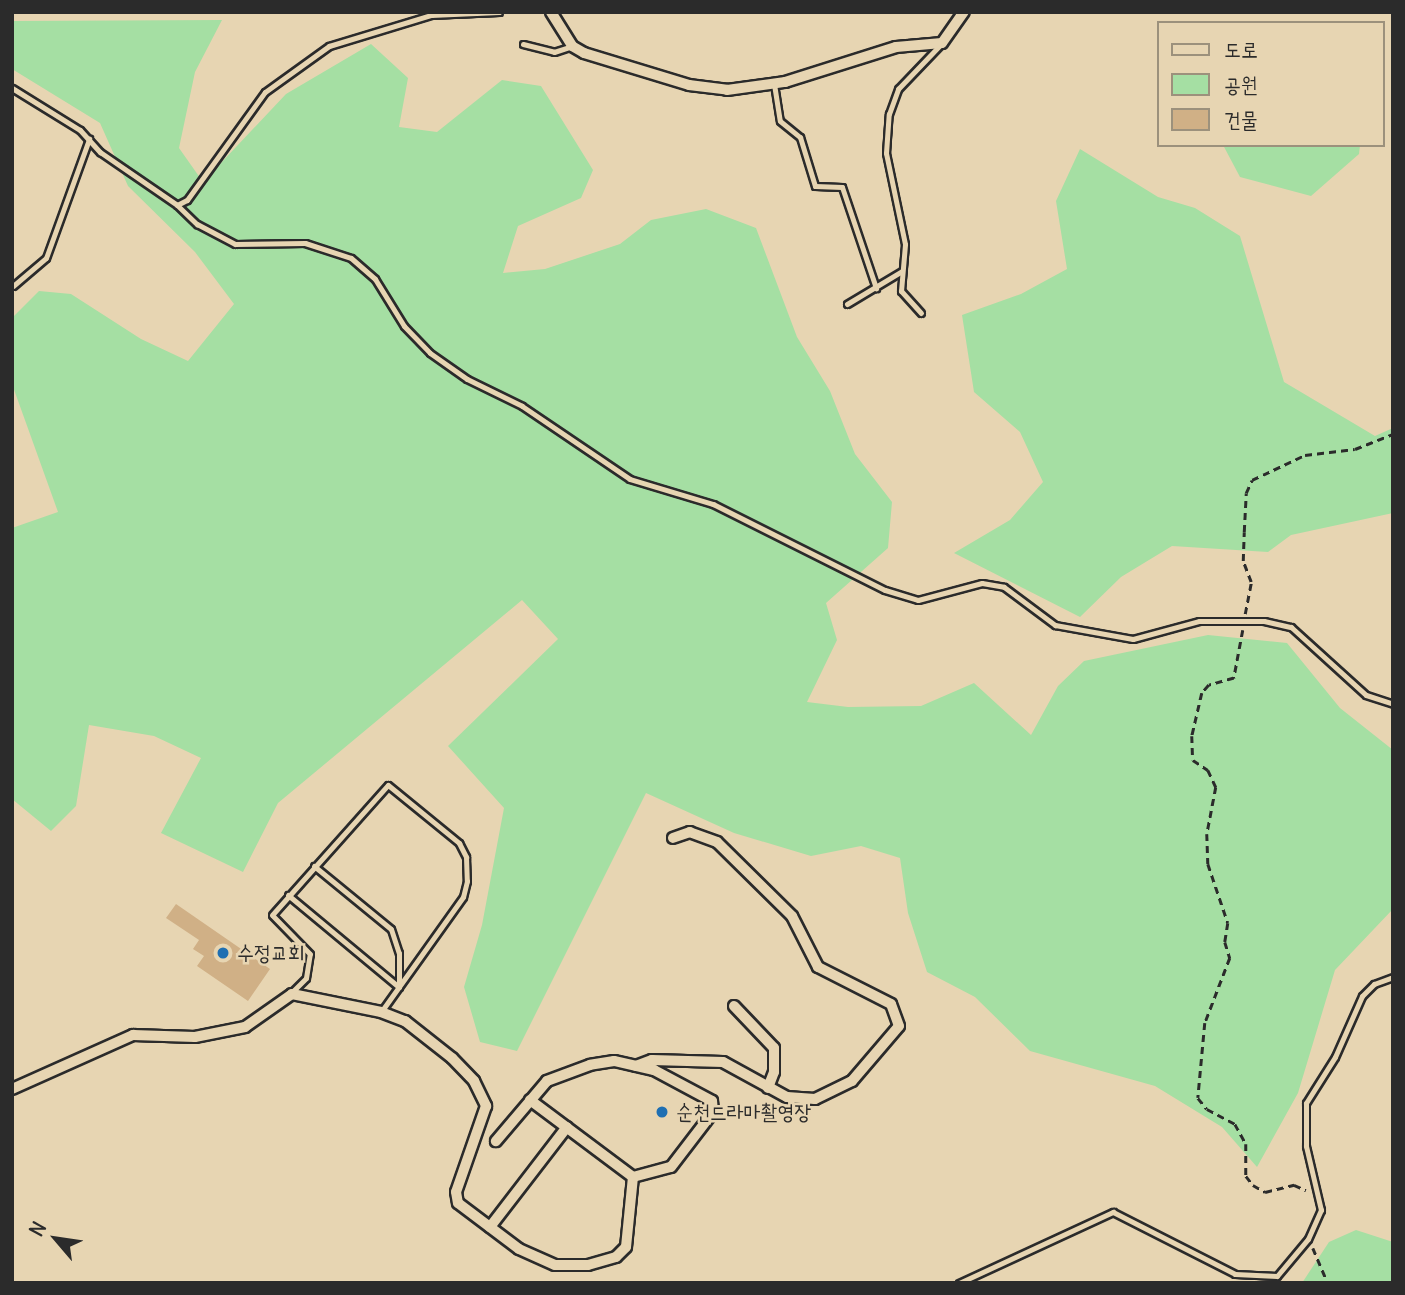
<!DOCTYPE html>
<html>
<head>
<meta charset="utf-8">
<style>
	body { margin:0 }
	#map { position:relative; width:1405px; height:1295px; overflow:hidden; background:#e7d5b2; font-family:Delius,"Poor Story",sans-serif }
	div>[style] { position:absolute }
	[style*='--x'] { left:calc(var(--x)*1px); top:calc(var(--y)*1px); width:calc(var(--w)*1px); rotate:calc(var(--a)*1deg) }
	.green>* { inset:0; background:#a5dfa3 }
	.building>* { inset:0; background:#d0b086 }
	.path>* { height:2.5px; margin-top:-1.25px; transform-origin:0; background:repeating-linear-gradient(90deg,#2b2b2b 0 7px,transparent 0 12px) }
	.roads { filter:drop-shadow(2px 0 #2b2b2b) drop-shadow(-2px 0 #2b2b2b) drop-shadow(0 2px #2b2b2b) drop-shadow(0 -2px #2b2b2b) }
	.service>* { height:5px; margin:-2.5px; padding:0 2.5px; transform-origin:2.5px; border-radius:2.5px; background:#e7d5b2 }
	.minor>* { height:10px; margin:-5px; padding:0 5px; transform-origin:5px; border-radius:5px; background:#e7d5b2 }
	.dots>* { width:19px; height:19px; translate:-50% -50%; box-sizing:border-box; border:4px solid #e7d5b2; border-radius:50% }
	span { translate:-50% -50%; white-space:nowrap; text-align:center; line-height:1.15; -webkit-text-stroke:5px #e7d5b2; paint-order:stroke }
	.poi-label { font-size:21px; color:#2b2b2b }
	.left { translate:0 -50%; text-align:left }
	.frame { position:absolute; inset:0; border:14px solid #2b2b2b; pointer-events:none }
	.legend { position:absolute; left:1157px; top:21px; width:228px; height:126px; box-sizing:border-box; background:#e7d5b2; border:2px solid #9c917c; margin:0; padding:9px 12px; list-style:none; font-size:21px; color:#2b2b2b }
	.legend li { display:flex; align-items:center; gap:14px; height:35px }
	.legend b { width:35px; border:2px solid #9c917c }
	.north { position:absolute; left:21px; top:1204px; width:70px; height:70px; -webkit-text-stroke:5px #e7d5b2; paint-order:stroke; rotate:299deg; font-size:19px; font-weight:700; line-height:28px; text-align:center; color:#2b2b2b }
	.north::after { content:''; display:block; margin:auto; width:24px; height:32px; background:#2b2b2b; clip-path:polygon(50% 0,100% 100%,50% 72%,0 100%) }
</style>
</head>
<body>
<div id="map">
	<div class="green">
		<i style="clip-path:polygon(222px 20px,195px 72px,179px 148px,203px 182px,286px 94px,371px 44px,408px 78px,399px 127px,437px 132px,502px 80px,541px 86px,593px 170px,581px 198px,518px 226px,503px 273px,545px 269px,620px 244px,651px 220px,706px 209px,756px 228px,797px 337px,830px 391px,855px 454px,892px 502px,888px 548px,826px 603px,837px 640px,807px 702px,848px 707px,921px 706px,974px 683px,1031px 735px,1058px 686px,1084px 661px,1208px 635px,1287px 643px,1340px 708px,1393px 750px,1393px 909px,1335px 970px,1298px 1093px,1257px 1167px,1222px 1127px,1155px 1086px,1030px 1051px,975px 997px,927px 972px,908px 913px,900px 858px,861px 846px,811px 856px,734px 833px,646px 793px,517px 1051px,480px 1042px,464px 987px,482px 925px,504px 808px,448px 746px,558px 639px,522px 600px,278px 803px,243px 872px,161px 833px,201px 758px,154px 736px,89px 725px,76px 806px,51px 831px,12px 799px,12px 528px,58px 512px,12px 384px,12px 318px,39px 291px,71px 294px,141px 339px,188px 361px,234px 304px,195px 252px,128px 186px,100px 123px,12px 69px,12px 21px)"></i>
		<i style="clip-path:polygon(1223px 145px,1360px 145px,1359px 154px,1311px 196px,1240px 177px)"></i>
		<i style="clip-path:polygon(1080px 149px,1158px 197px,1195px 208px,1240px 236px,1284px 382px,1375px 436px,1393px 428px,1393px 513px,1291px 535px,1268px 552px,1172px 546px,1121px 577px,1080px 617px,954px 553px,1010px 520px,1043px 482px,1020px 432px,974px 392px,962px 315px,1021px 294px,1067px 269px,1056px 201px)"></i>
		<i style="clip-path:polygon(1356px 1230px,1393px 1242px,1393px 1283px,1302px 1283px,1329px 1242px)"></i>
	</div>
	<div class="building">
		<i style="clip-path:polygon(176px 904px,270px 969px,248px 1001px,197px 966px,204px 956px,193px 949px,199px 940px,166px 918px)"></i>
	</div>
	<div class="path">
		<i style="--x:1245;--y:614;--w:33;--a:-79"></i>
		<i style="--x:1251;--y:582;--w:22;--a:-111"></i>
		<i style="--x:1243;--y:561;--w:29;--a:-88"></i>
		<i style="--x:1244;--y:532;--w:39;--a:-87"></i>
		<i style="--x:1246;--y:493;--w:14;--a:-65"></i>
		<i style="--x:1252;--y:480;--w:59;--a:-25.3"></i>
		<i style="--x:1305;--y:455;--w:50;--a:-6.8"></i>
		<i style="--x:1355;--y:449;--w:41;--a:-21.5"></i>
		<i style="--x:1243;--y:630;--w:49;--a:100.6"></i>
		<i style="--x:1234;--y:678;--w:26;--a:164"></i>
		<i style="--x:1209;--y:685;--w:11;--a:131"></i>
		<i style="--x:1202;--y:693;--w:44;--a:103.1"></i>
		<i style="--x:1192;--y:736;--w:24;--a:88"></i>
		<i style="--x:1193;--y:760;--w:18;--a:34"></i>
		<i style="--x:1208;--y:770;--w:19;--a:65"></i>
		<i style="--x:1216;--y:787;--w:48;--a:100.8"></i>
		<i style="--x:1207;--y:834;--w:30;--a:88"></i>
		<i style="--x:1208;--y:864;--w:62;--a:71.3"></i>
		<i style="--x:1228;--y:923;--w:19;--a:99"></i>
		<i style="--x:1225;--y:942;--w:17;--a:73"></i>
		<i style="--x:1230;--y:958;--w:70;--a:111"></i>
		<i style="--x:1205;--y:1023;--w:75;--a:95.3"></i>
		<i style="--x:1198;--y:1098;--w:14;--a:51"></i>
		<i style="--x:1207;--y:1109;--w:32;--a:28"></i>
		<i style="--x:1235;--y:1124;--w:23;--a:61"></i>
		<i style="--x:1246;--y:1144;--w:32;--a:90"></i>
		<i style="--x:1246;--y:1176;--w:11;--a:52"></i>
		<i style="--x:1253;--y:1185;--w:14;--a:30"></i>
		<i style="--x:1265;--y:1192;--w:30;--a:-14"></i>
		<i style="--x:1294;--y:1185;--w:13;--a:23"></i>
		<i style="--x:1313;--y:1248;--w:38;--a:67"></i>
	</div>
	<div class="roads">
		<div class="service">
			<i style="--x:523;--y:44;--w:32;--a:14"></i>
			<i style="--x:554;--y:52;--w:19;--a:-18"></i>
			<i style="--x:774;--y:84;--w:37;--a:81"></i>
			<i style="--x:780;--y:121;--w:26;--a:39"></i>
			<i style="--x:800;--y:137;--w:51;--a:73"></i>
			<i style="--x:815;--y:186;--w:27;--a:2"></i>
			<i style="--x:842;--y:187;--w:107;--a:71.4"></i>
			<i style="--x:12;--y:88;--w:80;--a:31.7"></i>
			<i style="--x:80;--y:130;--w:30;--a:48"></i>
			<i style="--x:100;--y:152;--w:93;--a:34.5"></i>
			<i style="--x:177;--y:205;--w:11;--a:-27"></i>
			<i style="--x:187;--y:200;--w:133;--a:-54.2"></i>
			<i style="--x:265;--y:92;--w:79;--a:-35.7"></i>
			<i style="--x:329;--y:46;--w:107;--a:-16.9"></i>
			<i style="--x:431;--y:15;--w:68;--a:-2.5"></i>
			<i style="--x:177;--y:205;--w:28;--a:44"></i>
			<i style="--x:197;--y:224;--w:43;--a:27.8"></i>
			<i style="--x:235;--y:244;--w:70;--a:-0.8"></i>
			<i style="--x:305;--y:243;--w:48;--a:18.1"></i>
			<i style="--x:351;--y:258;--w:32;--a:41"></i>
			<i style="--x:375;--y:279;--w:55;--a:58.3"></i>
			<i style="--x:404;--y:326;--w:37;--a:46"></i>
			<i style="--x:430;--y:353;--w:45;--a:35.1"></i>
			<i style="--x:467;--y:379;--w:61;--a:26.1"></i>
			<i style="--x:522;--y:406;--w:130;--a:34.1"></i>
			<i style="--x:630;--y:479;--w:87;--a:16.8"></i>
			<i style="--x:713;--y:504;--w:192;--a:26.6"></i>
			<i style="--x:885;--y:590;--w:34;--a:17"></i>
			<i style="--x:918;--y:600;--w:66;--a:-14.9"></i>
			<i style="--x:982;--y:583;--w:22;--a:10"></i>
			<i style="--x:1004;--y:587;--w:64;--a:36.7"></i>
			<i style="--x:1055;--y:625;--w:79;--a:10.2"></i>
			<i style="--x:1133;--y:639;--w:68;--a:-15.3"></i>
			<i style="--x:1199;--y:621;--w:65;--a:0"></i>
			<i style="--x:1264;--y:621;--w:28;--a:13"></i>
			<i style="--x:1291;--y:627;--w:101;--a:42.2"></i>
			<i style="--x:1366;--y:695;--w:28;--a:18"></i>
			<i style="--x:13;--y:286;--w:43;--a:-40.3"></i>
			<i style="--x:46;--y:258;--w:127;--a:-70.1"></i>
			<i style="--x:847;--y:304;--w:64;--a:-31"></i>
			<i style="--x:921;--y:313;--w:30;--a:-132"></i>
			<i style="--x:901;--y:291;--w:47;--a:-85.1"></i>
			<i style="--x:905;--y:244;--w:93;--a:-101.8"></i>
			<i style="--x:886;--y:153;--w:39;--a:-86"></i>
			<i style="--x:889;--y:114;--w:27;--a:-70"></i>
			<i style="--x:898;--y:89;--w:64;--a:-46.3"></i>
			<i style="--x:314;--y:866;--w:99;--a:39.3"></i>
			<i style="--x:391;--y:929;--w:25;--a:72"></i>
			<i style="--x:399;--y:953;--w:34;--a:90"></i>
			<i style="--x:288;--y:895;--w:144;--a:39.7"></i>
			<i style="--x:291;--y:993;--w:21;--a:-45"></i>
			<i style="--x:306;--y:978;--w:24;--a:-81"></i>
			<i style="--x:310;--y:954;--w:54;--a:-134.3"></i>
			<i style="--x:272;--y:915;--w:174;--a:-48.3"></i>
			<i style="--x:388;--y:785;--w:92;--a:39.2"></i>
			<i style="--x:459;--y:843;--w:16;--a:63"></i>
			<i style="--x:466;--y:857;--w:24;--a:88"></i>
			<i style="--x:467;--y:881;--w:16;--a:104"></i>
			<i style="--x:463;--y:897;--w:141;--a:125.5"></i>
			<i style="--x:959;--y:1283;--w:170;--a:-24.8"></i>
			<i style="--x:1113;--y:1212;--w:137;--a:26.9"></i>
			<i style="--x:1235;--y:1274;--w:42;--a:2.7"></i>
			<i style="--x:1277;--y:1276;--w:48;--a:-50"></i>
			<i style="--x:1308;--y:1239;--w:32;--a:-66"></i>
			<i style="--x:1321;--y:1210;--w:66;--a:-103.2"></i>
			<i style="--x:1306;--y:1146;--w:43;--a:-90"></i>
			<i style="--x:1306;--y:1103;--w:54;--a:-57.8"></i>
			<i style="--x:1335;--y:1057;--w:67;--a:-66.1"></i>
			<i style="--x:1362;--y:996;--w:17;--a:-45"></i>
			<i style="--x:1374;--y:984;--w:20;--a:-20"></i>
		</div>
		<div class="minor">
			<i style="--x:551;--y:12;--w:40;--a:58"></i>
			<i style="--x:572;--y:46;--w:14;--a:30"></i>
			<i style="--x:584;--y:53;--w:110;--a:16.9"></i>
			<i style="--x:689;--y:85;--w:38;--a:7"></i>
			<i style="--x:727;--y:90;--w:59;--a:-7.9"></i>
			<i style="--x:785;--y:82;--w:116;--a:-17.5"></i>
			<i style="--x:896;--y:47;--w:46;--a:-5"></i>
			<i style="--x:942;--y:43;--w:38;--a:-55"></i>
			<i style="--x:734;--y:1006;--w:58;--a:46.4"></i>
			<i style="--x:774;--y:1048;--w:24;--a:90"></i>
			<i style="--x:774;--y:1072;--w:17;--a:111"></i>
			<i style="--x:636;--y:1066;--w:17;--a:-21"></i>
			<i style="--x:652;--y:1060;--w:71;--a:1.6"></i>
			<i style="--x:723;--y:1062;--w:73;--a:28.7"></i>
			<i style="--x:787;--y:1097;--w:28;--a:4"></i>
			<i style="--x:815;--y:1099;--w:41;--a:-25.9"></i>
			<i style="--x:852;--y:1081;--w:72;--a:-49.5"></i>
			<i style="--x:899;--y:1026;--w:23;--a:-110"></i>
			<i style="--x:891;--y:1004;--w:82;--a:-153.1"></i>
			<i style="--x:818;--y:967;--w:57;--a:-117"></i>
			<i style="--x:792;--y:916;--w:105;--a:-135.4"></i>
			<i style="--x:717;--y:842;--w:29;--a:-160"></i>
			<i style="--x:690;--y:832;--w:18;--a:161"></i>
			<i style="--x:12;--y:1089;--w:133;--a:-24.1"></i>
			<i style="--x:133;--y:1035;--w:62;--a:1.8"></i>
			<i style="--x:195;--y:1037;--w:51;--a:-11.3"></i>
			<i style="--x:245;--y:1027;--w:57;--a:-35.1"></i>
			<i style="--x:292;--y:994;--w:91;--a:11.4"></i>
			<i style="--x:381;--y:1012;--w:26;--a:21"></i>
			<i style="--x:405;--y:1021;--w:60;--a:38.2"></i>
			<i style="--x:452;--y:1058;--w:32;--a:46"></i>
			<i style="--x:474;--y:1081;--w:28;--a:64"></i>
			<i style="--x:486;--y:1106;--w:91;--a:109.2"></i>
			<i style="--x:456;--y:1192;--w:11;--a:80"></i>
			<i style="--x:458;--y:1203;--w:76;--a:37"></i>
			<i style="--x:519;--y:1249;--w:39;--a:24"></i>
			<i style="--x:555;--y:1265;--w:33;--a:0"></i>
			<i style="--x:588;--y:1265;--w:29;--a:-16"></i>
			<i style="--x:616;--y:1257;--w:14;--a:-45"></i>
			<i style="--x:626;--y:1247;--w:70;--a:-84.3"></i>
			<i style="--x:633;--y:1177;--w:39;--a:-15"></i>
			<i style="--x:671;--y:1167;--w:69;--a:-52.6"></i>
			<i style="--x:713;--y:1112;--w:11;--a:-95"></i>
			<i style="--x:712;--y:1101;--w:66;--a:-151.9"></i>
			<i style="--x:654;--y:1070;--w:41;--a:-167.3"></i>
			<i style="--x:614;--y:1061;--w:24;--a:171"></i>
			<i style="--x:590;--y:1065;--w:46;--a:159.6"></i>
			<i style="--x:547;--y:1081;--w:79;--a:130.4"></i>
			<i style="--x:530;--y:1100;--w:129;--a:36.8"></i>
			<i style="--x:490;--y:1227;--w:126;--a:-52.4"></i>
		</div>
	</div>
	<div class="dots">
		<i style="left:223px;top:953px;background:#1f6fb2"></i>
		<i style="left:662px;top:1112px;background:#1f6fb2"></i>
	</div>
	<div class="poi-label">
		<span class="left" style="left:237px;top:953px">수정교회</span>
		<span class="left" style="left:676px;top:1112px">순천드라마촬영장</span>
	</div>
	<div class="frame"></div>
	<ul class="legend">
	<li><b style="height:9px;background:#e7d5b2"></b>도로</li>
	<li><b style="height:19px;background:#a5dfa3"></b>공원</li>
	<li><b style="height:19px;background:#d0b086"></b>건물</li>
	</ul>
	<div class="north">N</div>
</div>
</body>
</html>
